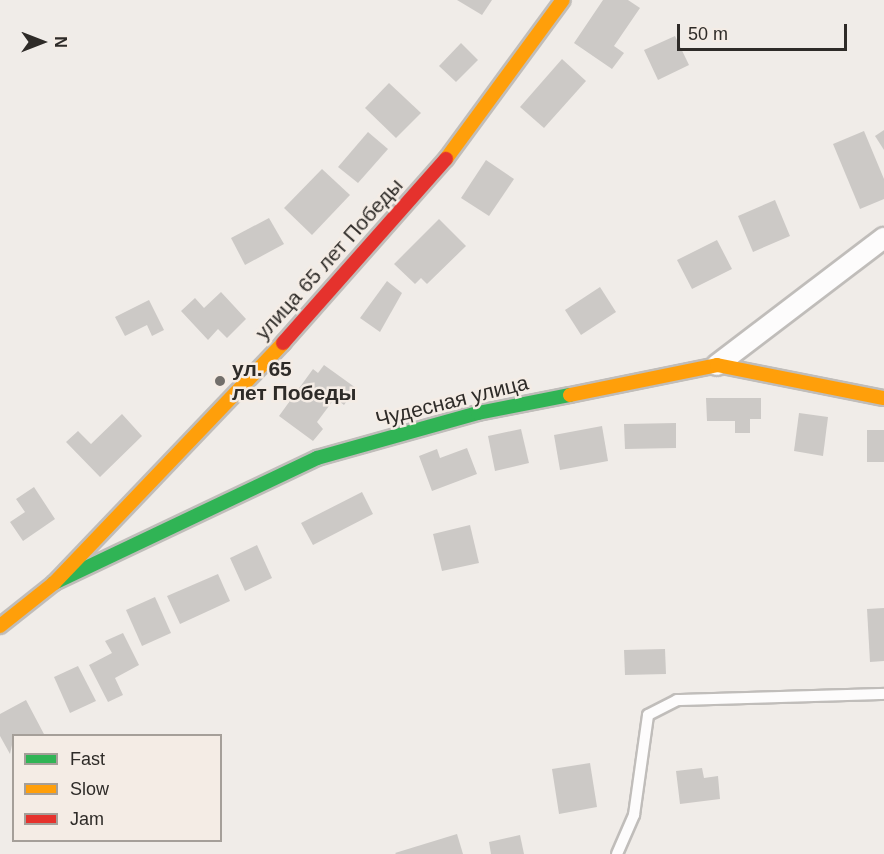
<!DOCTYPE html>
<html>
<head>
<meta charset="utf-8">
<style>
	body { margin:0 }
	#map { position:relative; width:884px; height:854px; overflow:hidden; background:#f0ece8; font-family:Arial,sans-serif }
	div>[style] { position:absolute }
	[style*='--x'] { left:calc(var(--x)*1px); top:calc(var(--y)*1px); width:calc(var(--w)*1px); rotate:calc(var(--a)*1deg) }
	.building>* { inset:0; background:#ccc9c6 }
	.roads { filter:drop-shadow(2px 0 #c0bdba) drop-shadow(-2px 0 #c0bdba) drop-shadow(0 2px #c0bdba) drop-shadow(0 -2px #c0bdba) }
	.lane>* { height:10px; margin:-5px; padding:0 5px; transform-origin:5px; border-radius:5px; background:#fdfcfc }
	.street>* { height:20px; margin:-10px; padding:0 10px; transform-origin:10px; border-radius:10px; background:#fdfcfc }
	.fast>* { height:14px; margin:-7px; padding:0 7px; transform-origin:7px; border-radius:7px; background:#30b455 }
	.slow>* { height:14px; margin:-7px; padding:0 7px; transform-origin:7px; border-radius:7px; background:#ff9f0a }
	.jam>* { height:14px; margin:-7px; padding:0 7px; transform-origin:7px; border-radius:7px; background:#e5322d }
	.dots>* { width:16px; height:16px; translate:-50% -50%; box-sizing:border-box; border:3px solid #f4ece5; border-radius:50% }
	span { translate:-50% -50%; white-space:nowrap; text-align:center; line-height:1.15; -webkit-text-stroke:5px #f4ece5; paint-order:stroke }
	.street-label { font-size:21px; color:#2e2b28 }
	.poi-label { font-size:21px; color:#2e2b28; font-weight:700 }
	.left { translate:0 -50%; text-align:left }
	.legend { position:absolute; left:12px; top:734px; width:210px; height:108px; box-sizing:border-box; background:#f4ece5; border:2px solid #a59f99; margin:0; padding:8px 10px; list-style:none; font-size:18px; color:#2e2b28 }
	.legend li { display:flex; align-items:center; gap:12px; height:30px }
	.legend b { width:30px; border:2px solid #a59f99 }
	.north { position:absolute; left:12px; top:12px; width:60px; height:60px; -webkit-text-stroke:4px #f4ece5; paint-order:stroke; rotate:90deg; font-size:16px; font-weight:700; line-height:24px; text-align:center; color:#2e2b28 }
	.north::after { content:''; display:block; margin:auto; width:21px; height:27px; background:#2e2b28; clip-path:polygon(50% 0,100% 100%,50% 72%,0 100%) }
	.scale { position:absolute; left:677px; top:24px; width:170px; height:27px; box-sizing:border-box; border:3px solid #2e2b28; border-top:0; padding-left:8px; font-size:18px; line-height:21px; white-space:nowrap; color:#2e2b28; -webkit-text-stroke:4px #f4ece5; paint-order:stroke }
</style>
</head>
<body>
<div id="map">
	<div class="building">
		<i style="clip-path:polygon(457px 0,492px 0,482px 15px)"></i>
		<i style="clip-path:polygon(603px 0,628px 0,640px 8px,614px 46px,624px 53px,612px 69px,574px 43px)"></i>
		<i style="clip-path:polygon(675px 36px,689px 65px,658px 80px,644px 50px)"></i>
		<i style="clip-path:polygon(461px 43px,478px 60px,456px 82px,439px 66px)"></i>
		<i style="clip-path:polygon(562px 59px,586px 81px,544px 128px,520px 107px)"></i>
		<i style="clip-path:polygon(389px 83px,421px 113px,396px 138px,365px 108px)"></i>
		<i style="clip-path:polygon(884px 130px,884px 150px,875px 136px)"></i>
		<i style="clip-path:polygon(864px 131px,884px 179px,884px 199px,860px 209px,833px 144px)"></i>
		<i style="clip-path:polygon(368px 132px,388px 149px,358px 183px,338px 167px)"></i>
		<i style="clip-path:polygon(486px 160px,514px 179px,489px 216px,461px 198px)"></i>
		<i style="clip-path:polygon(322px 169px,350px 195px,312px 235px,284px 208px)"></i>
		<i style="clip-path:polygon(775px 200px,790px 236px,753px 252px,738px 216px)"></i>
		<i style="clip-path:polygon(269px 218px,284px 244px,245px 265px,231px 238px)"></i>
		<i style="clip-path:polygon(439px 219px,466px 246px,427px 284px,421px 278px,415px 284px,394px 264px)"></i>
		<i style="clip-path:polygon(717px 240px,732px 269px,692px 289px,677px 260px)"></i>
		<i style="clip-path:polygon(387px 281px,402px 293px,380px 332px,360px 318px)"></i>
		<i style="clip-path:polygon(600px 287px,616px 312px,581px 335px,565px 310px)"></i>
		<i style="clip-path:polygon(221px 292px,246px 319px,227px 338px,218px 329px,208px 340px,181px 311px,195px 298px,204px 308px)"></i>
		<i style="clip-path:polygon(149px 300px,164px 330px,152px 336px,147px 325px,125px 336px,115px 317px)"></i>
		<i style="clip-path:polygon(324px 365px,356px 388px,344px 405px,335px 398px,317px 422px,323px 429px,313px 441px,279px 416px,313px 369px,318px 373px)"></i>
		<i style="clip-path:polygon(706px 398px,761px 398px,761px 419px,750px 419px,750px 433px,735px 433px,735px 421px,707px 421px)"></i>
		<i style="clip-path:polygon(799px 413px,828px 417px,823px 456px,794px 451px)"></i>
		<i style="clip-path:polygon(122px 414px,142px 436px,100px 477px,66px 442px,78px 431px,91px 444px)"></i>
		<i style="clip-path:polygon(676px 423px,676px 448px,625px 449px,624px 424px)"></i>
		<i style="clip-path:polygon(602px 426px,608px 461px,560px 470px,554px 435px)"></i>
		<i style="clip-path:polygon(521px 429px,529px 463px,495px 471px,488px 436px)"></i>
		<i style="clip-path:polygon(867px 430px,884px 430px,884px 462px,867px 462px)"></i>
		<i style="clip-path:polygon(467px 448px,477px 474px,432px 491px,419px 456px,437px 449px,440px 458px)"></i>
		<i style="clip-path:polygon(34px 487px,55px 519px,23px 541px,10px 522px,25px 512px,16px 499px)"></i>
		<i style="clip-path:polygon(362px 492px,373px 514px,313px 545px,301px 523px)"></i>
		<i style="clip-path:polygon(470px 525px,479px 563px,442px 571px,433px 534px)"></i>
		<i style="clip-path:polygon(257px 545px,272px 578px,245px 591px,230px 558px)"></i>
		<i style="clip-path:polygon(218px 574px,230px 601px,180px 624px,167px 596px)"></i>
		<i style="clip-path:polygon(155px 597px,171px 633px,142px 646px,126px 610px)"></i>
		<i style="clip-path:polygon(884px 608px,884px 661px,870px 662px,867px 609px)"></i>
		<i style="clip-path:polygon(123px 633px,139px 665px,115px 678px,123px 695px,108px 702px,89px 665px,112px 653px,105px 641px)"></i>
		<i style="clip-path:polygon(665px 649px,666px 674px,625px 675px,624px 650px)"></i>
		<i style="clip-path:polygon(78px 666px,96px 701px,70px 713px,54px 677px)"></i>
		<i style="clip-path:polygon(26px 700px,45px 736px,14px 736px,10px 754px,0 736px,0 714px)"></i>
		<i style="clip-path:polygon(590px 763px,597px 807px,559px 814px,552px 769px)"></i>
		<i style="clip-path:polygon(702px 768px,704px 778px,718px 776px,720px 799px,680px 804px,676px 771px)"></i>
		<i style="clip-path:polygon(457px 834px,463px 854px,396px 854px,395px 853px)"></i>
		<i style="clip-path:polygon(520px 835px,524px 854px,491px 854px,489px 842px)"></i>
	</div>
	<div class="roads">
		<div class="lane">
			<i style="--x:617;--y:854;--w:43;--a:-66.4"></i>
			<i style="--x:634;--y:815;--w:101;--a:-82"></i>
			<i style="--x:648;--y:715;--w:33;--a:-27"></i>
			<i style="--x:677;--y:700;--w:207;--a:-1.7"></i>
		</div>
		<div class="street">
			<i style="--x:717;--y:365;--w:210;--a:-37.3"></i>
		</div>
		<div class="fast">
			<i style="--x:54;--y:583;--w:291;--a:-25.4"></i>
			<i style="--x:317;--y:458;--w:167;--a:-15.6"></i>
			<i style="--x:478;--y:413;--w:94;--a:-11.1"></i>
		</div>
		<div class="slow">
			<i style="--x:446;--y:159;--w:197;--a:-53.7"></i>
			<i style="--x:570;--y:395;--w:150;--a:-11.5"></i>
			<i style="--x:717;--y:365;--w:170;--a:11.2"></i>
			<i style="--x:0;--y:626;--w:69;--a:-38.5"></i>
			<i style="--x:54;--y:583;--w:332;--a:-46.3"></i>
		</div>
		<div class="jam">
			<i style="--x:283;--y:343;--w:246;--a:-48.5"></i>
		</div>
	</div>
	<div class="dots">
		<i style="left:220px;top:381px;background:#726f6b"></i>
	</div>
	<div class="street-label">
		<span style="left:329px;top:259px;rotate:-48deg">улица 65 лет Победы</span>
		<span style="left:452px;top:401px;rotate:-14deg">Чудесная улица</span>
	</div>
	<div class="poi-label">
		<span class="left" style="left:232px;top:381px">ул. 65<br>лет Победы</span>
	</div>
	<ul class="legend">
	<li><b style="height:8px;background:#30b455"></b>Fast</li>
	<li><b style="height:8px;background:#ff9f0a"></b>Slow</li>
	<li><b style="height:8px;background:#e5322d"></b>Jam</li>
	</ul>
	<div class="north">N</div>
	<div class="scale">50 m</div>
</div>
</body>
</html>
